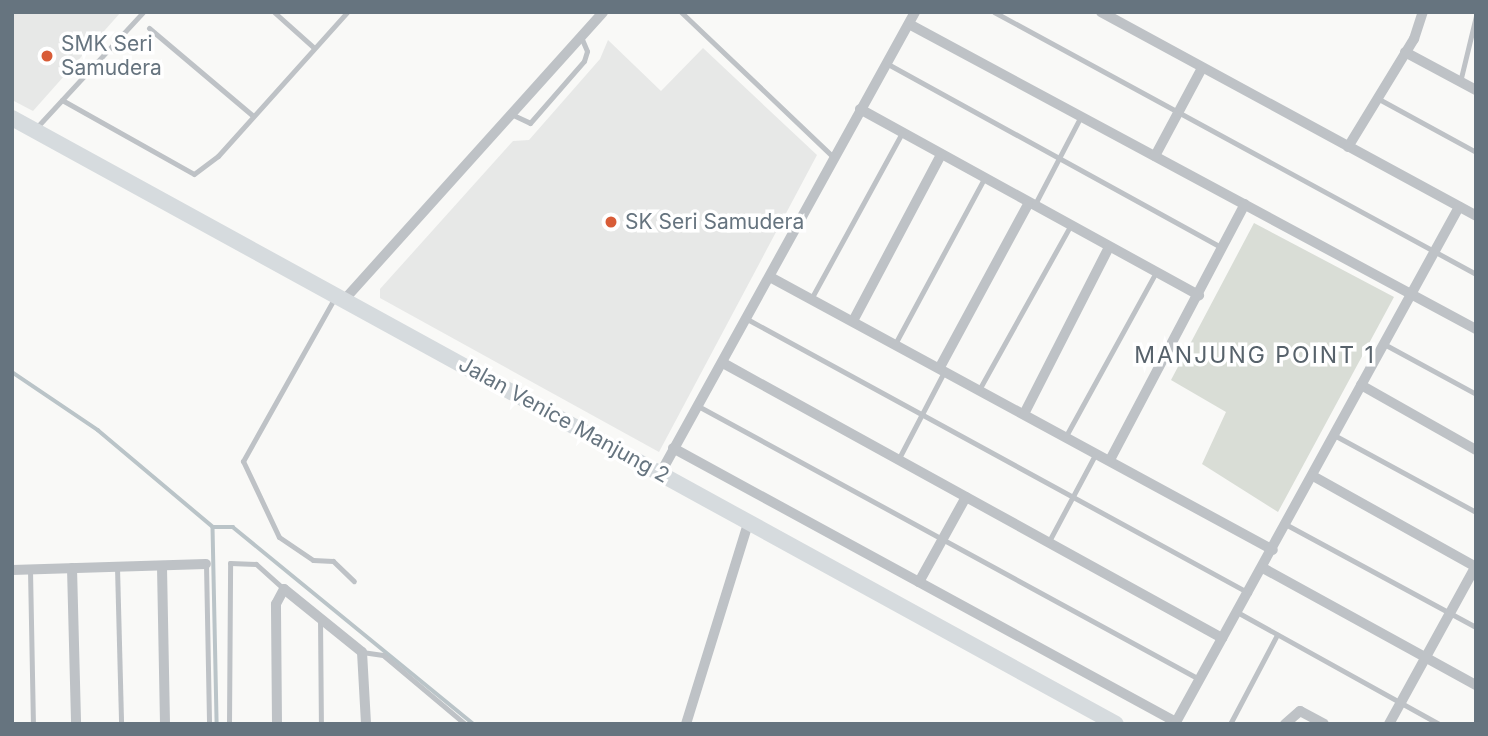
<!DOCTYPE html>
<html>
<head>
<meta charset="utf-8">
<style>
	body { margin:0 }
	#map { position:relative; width:1488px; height:736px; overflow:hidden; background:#f9f9f7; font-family:Inter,sans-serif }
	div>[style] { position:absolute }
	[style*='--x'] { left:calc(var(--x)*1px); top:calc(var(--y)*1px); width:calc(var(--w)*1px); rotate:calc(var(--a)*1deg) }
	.built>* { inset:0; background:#e7e8e7 }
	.green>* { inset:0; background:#d9ddd6 }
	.stream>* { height:3.5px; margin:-1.75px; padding:0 1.75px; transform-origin:1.75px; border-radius:1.75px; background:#bac4c8 }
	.lane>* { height:5px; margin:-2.5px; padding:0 2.5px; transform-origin:2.5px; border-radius:2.5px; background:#bec2c6 }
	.street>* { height:10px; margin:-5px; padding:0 5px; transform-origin:5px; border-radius:5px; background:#bec2c6 }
	.secondary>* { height:16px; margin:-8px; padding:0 8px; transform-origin:8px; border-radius:8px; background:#d6dbde }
	.dots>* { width:19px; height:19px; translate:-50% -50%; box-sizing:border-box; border:4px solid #fff; border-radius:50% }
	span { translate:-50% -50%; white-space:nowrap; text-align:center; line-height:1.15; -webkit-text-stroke:7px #fff; paint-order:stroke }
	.poi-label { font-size:21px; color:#66747f }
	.left { translate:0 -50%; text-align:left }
	.street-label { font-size:21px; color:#66747f }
	.neighbourhood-label { font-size:23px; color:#57626b; letter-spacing:2px }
	.frame { position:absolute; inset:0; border:14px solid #66747f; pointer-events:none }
</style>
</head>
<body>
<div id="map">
	<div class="built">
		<i style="clip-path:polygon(12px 12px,121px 12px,33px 111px,12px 100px)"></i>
		<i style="clip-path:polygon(608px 40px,661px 91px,703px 48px,817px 155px,659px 452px,380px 298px,380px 289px,513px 141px,529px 140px,600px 59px)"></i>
	</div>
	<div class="green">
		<i style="clip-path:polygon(1254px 223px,1394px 297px,1278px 512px,1202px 464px,1226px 412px,1171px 380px)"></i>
	</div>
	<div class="stream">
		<i style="--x:12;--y:372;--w:104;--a:34"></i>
		<i style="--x:98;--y:430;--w:150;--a:40.1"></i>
		<i style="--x:213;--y:527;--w:20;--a:0"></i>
		<i style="--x:233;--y:527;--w:311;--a:39.3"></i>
		<i style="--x:213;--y:527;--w:197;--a:88.8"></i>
	</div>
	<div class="lane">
		<i style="--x:274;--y:12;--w:52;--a:41.9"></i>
		<i style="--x:681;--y:12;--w:210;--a:43.6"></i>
		<i style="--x:994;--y:12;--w:549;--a:28.53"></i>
		<i style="--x:149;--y:28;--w:136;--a:40.2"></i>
		<i style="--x:886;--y:63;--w:384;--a:28.8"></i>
		<i style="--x:1460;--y:82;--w:68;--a:-76.4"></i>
		<i style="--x:1377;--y:98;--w:113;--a:28.6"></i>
		<i style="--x:62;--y:100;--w:151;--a:29.3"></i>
		<i style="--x:194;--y:174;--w:30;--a:-37"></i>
		<i style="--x:218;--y:156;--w:193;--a:-48.1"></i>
		<i style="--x:511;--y:114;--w:21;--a:25"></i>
		<i style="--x:530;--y:123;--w:82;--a:-48.9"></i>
		<i style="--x:584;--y:61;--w:10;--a:-73"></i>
		<i style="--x:587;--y:51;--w:15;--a:-113"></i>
		<i style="--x:37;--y:127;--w:156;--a:-47.3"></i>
		<i style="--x:1034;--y:206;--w:102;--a:-62.4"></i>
		<i style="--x:334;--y:299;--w:186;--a:119.3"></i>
		<i style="--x:243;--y:461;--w:84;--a:64.7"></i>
		<i style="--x:279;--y:537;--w:41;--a:34.1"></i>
		<i style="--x:313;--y:560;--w:20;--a:3"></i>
		<i style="--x:333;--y:561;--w:29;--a:44"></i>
		<i style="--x:811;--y:299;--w:189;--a:-61.3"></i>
		<i style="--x:747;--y:319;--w:572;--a:28.63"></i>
		<i style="--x:895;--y:344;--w:187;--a:-61.7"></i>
		<i style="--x:1384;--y:344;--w:105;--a:28.5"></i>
		<i style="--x:980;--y:388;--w:185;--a:-60.9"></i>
		<i style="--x:698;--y:406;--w:571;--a:28.59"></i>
		<i style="--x:1067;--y:434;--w:185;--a:-61.2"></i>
		<i style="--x:1334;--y:435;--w:162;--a:28.5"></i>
		<i style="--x:898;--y:460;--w:99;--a:-62.4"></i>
		<i style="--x:1287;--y:525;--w:215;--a:28.4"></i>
		<i style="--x:1048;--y:543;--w:102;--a:-61.9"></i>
		<i style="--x:206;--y:564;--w:160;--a:88.9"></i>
		<i style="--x:117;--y:567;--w:157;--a:88.5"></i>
		<i style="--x:30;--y:570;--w:154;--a:88.9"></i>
		<i style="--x:1237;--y:612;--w:231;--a:29"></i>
		<i style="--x:320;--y:618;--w:106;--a:89.5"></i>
		<i style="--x:362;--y:652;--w:21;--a:8"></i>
		<i style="--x:383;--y:655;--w:107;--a:40.1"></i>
		<i style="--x:229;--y:724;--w:161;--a:-89.6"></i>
		<i style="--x:230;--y:563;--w:26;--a:2"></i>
		<i style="--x:256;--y:564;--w:38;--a:42"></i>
		<i style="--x:1230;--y:724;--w:101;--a:-62.2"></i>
	</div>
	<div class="street">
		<i style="--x:1101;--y:12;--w:427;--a:28.5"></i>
		<i style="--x:909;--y:24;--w:644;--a:28.28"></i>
		<i style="--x:1405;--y:52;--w:81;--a:28.2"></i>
		<i style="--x:860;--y:109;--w:387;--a:28.8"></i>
		<i style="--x:1348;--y:147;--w:127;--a:-58.6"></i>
		<i style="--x:1414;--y:39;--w:28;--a:-72"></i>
		<i style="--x:1155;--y:156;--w:100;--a:-61.9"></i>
		<i style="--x:770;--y:277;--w:572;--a:28.49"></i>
		<i style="--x:344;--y:300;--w:387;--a:-48"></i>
		<i style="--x:853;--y:321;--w:188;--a:-62.1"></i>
		<i style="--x:723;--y:363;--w:570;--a:28.86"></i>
		<i style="--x:940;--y:367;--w:185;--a:-61.6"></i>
		<i style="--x:1361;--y:385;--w:132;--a:29.5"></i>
		<i style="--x:1025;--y:412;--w:185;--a:-63"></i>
		<i style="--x:673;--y:448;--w:573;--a:28.58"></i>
		<i style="--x:1176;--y:722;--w:588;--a:-61.21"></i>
		<i style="--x:1111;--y:458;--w:287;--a:-62.2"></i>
		<i style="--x:660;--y:474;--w:528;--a:-61.1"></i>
		<i style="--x:1313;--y:476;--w:187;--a:29.2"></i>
		<i style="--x:162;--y:567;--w:157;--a:88.9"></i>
		<i style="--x:72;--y:568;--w:156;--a:88.5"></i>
		<i style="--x:1263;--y:568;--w:243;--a:28.8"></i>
		<i style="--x:12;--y:570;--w:194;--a:-1.8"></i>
		<i style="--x:919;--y:582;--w:97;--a:-61.1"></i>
		<i style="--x:277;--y:724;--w:120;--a:-90.5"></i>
		<i style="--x:276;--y:604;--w:17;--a:-62"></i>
		<i style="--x:284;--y:589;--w:100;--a:38.9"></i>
		<i style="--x:362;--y:652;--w:72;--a:86.8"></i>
		<i style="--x:686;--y:724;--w:213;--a:-72.8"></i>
		<i style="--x:1285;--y:724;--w:20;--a:-41"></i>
		<i style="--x:1300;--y:711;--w:27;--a:28"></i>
		<i style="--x:1389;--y:724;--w:180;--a:-61.2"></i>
	</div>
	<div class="secondary">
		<i style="--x:12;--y:118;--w:1259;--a:28.76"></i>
	</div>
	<div class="dots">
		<i style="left:47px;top:56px;background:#d85c37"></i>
		<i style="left:611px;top:222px;background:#d85c37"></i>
	</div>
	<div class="poi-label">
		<span class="left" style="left:61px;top:56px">SMK Seri<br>Samudera</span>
		<span class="left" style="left:625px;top:222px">SK Seri Samudera</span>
	</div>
	<div class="street-label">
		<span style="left:564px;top:420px;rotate:29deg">Jalan Venice Manjung 2</span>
	</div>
	<div class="neighbourhood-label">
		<span style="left:1255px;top:355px">MANJUNG POINT 1</span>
	</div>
	<div class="frame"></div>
</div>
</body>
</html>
